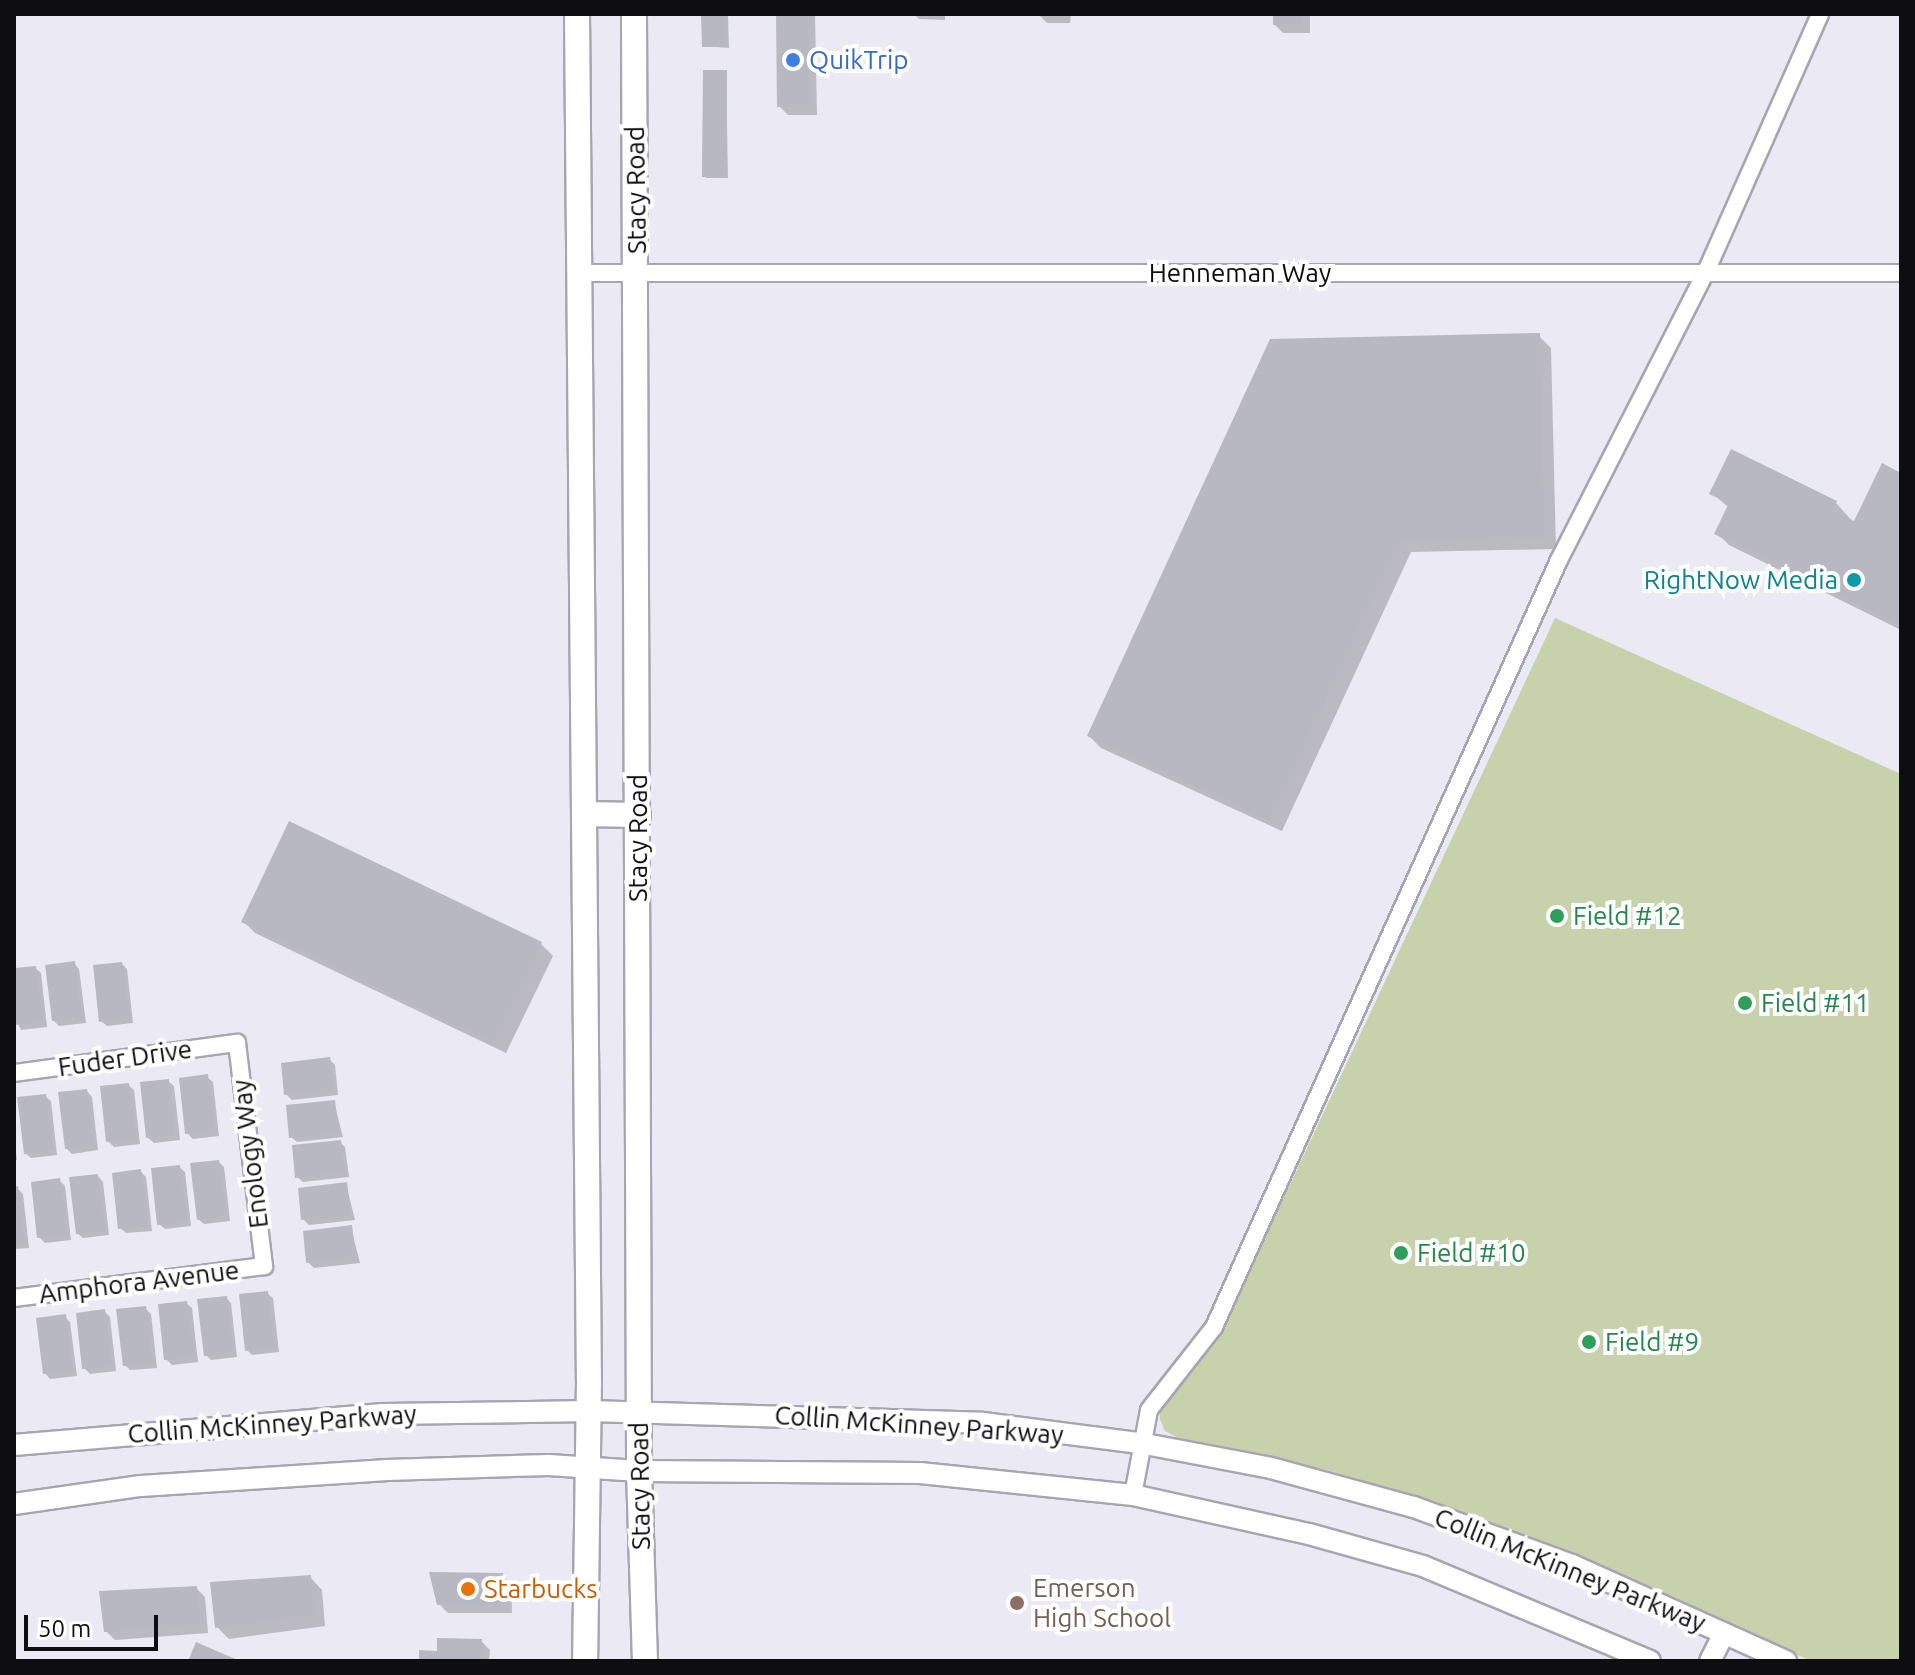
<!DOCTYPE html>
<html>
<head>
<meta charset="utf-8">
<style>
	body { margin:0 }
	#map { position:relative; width:1915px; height:1675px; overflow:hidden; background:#eae9f4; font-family:Ubuntu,sans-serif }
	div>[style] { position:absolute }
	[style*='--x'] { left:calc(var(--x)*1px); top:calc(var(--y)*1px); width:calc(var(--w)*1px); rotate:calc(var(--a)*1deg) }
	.green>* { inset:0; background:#c7d2ad }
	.shadow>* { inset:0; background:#0003 }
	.building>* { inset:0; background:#b8b8c2 }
	.roads { filter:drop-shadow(2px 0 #a7a6b0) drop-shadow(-2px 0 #a7a6b0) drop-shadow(0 2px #a7a6b0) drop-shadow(0 -2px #a7a6b0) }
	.minor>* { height:16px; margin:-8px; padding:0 8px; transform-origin:8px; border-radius:8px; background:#fff }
	.tertiary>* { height:20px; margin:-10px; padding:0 10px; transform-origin:10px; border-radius:10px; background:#fff }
	.secondary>* { height:24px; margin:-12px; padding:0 12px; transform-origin:12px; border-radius:12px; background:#fff }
	.dots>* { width:22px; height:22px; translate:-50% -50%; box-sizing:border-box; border:4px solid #fff; border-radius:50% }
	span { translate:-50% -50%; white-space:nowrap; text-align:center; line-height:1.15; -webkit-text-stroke:8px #fff; paint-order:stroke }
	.shop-label { font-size:26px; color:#366cbe }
	.left { translate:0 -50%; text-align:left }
	.street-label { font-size:26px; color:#0e0e11 }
	.culture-label { font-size:26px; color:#0d838f }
	.right { translate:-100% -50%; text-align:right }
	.leisure-label { font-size:26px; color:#27864d }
	.education-label { font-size:26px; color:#785e54 }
	.food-label { font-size:26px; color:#c56008 }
	.frame { position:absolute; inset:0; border:16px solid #0e0e11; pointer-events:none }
	.scale { position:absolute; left:24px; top:1615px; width:134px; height:36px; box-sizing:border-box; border:4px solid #0e0e11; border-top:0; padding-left:10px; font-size:24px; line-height:28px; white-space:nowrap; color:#0e0e11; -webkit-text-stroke:6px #fff; paint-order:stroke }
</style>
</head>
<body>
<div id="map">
	<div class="green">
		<i style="clip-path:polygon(1555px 618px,1901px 774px,1901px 1661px,1811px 1661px,1584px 1558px,1459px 1511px,1327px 1470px,1178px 1438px,1165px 1431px,1160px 1419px,1160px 1407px,1221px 1332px)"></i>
	</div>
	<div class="shadow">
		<i style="clip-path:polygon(703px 14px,728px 14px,729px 48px,704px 46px)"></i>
		<i style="clip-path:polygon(778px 14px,815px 14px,817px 115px,788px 115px,779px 106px)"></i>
		<i style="clip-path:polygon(914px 14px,945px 14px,945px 20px,919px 19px)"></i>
		<i style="clip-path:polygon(1038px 14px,1071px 14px,1070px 23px,1047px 23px)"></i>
		<i style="clip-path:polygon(1275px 14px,1310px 14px,1310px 33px,1283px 33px,1275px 25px)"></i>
		<i style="clip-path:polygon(726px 72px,728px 178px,706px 178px,704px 176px)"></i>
		<i style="clip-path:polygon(1539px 336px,1551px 348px,1556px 549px,1411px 552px,1282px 831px,1101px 748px,1089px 736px)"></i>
		<i style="clip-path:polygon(1732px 452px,1836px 503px,1855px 524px,1901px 475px,1901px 630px,1729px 545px,1717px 533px,1729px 508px,1712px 493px)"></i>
		<i style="clip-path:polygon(243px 921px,541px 944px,553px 956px,506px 1053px,255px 933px)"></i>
		<i style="clip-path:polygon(74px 963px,79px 969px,86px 1023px,59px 1026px,54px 1021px)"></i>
		<i style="clip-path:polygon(122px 964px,127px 969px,133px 1023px,107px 1026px,101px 1021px)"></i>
		<i style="clip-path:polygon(35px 968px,41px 973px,47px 1027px,21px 1030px,14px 1015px,14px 970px)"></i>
		<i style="clip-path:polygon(329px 1059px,335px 1065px,338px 1095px,292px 1100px,286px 1094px)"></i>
		<i style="clip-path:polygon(207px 1077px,213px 1082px,219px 1136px,193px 1139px,187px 1133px)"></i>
		<i style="clip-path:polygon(168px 1081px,174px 1086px,180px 1140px,154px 1143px,148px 1138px)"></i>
		<i style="clip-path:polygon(128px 1085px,134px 1090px,140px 1144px,114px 1147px,108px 1141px)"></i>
		<i style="clip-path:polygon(87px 1091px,92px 1097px,98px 1150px,72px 1154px,66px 1148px)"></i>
		<i style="clip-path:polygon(45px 1096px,51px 1101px,57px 1155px,31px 1158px,25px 1153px)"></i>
		<i style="clip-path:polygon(334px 1102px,343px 1137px,297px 1142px,291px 1137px)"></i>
		<i style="clip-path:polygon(14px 1136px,17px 1160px,14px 1160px)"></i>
		<i style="clip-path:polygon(340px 1142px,345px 1147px,349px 1177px,303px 1182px,297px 1177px)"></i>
		<i style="clip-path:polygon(219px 1162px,224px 1167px,230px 1221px,204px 1224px,198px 1219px)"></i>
		<i style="clip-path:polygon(179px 1167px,185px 1172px,191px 1226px,165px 1229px,159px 1224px)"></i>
		<i style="clip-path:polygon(140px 1171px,146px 1177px,152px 1231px,126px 1233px,120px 1228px)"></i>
		<i style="clip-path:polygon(98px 1176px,103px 1182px,109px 1235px,83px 1238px,77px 1233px)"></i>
		<i style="clip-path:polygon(59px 1180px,65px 1186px,71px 1240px,45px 1243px,39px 1237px)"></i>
		<i style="clip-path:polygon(346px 1184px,355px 1220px,309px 1225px,303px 1219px)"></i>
		<i style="clip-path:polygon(17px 1188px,23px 1194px,29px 1248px,14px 1249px)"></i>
		<i style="clip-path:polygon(351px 1228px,360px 1263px,314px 1268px,308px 1262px)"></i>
		<i style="clip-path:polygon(267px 1293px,273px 1298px,279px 1352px,252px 1355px,247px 1350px)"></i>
		<i style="clip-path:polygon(226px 1298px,231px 1303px,237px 1357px,211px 1360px,206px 1355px)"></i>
		<i style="clip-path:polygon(186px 1303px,192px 1308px,198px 1362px,172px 1365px,166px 1359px)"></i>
		<i style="clip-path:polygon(145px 1308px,151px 1314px,157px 1368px,130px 1370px,125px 1365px)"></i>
		<i style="clip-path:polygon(104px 1311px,110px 1317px,116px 1371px,90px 1374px,84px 1368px)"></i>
		<i style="clip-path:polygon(65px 1317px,70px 1322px,77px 1376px,50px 1379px,45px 1373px)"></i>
		<i style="clip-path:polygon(503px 1575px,511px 1584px,512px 1613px,448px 1613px,439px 1604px)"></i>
		<i style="clip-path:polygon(310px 1577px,322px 1590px,325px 1626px,229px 1639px,217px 1627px)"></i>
		<i style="clip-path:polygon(196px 1588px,205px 1597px,208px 1633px,115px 1640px,106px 1631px)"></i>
		<i style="clip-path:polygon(481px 1641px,490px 1650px,489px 1661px,421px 1661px)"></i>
	</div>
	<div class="building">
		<i style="clip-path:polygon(701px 14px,727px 14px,727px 47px,702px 47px)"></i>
		<i style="clip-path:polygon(776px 14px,808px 14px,809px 107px,777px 107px)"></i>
		<i style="clip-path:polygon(1273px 14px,1302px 14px,1302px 25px,1273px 25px)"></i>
		<i style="clip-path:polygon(703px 70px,727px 70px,726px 177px,702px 177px)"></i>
		<i style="clip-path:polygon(1540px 333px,1544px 538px,1399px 541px,1270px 821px,1087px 736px,1270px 339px)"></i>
		<i style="clip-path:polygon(1731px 449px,1837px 501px,1833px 511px,1854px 521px,1882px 463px,1901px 473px,1901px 626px,1714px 534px,1729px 503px,1709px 494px)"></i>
		<i style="clip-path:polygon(289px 821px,542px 942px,494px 1043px,241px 922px)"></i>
		<i style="clip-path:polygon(75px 961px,81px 1018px,52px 1021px,45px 965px)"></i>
		<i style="clip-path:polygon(122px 962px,129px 1018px,99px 1022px,93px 965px)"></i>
		<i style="clip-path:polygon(36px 966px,42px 1022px,14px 1025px,14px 968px)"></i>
		<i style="clip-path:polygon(330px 1057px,334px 1090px,284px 1095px,281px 1063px)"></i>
		<i style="clip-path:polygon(208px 1074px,215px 1131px,185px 1134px,179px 1078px)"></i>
		<i style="clip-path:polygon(169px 1079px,175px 1135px,146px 1138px,140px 1082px)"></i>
		<i style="clip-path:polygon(129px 1083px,136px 1139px,106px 1142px,100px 1086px)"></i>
		<i style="clip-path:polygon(87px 1089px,94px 1146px,65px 1149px,58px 1092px)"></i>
		<i style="clip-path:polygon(46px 1094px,53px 1150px,24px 1154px,17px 1097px)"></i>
		<i style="clip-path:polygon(335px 1100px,339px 1132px,289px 1138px,286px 1105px)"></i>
		<i style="clip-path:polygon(341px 1140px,344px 1172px,295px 1178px,292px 1145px)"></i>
		<i style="clip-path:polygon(219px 1160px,226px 1216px,197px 1220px,190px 1163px)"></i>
		<i style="clip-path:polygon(180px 1165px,187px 1221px,157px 1225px,151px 1168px)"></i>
		<i style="clip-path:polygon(141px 1169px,148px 1226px,118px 1229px,112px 1173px)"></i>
		<i style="clip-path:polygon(98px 1174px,105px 1231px,76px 1234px,69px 1177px)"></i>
		<i style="clip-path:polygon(60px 1178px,67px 1235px,37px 1238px,31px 1182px)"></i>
		<i style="clip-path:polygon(347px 1182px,351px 1215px,301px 1220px,298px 1188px)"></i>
		<i style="clip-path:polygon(18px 1186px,24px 1243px,14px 1244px,14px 1187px)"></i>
		<i style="clip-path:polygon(352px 1225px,356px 1258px,306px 1263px,303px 1231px)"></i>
		<i style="clip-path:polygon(268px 1291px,274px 1347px,245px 1351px,239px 1294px)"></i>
		<i style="clip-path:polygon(227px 1296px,233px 1352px,204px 1356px,197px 1299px)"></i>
		<i style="clip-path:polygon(187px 1301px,194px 1357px,164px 1360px,158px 1304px)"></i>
		<i style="clip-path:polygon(146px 1306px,152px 1363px,123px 1366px,116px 1309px)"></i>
		<i style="clip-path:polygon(105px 1309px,112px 1366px,82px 1369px,76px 1313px)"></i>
		<i style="clip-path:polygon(66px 1314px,72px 1371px,43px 1374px,36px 1318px)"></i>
		<i style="clip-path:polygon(429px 1572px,503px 1573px,504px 1605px,437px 1605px)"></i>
		<i style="clip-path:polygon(311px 1575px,314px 1614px,215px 1628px,210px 1582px)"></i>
		<i style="clip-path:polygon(197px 1586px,200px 1624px,104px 1632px,99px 1591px)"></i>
		<i style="clip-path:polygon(437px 1638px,482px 1639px,481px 1661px,419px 1661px,419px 1650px,437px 1651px)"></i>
		<i style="clip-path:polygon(196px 1642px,240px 1661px,188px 1661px)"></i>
	</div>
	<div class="roads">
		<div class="minor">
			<i style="--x:580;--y:273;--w:1321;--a:0"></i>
			<i style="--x:14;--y:1073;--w:225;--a:-7.7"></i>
			<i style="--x:237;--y:1043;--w:225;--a:83.1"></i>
			<i style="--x:264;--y:1266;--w:252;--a:172.7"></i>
			<i style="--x:1133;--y:1495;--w:86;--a:-79.3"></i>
			<i style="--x:1149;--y:1410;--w:105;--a:-51.9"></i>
			<i style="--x:1214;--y:1327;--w:841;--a:-65.78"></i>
			<i style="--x:1559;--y:560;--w:321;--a:-63"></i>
			<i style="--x:1705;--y:274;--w:284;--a:-66.1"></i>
		</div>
		<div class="tertiary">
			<i style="--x:14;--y:1445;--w:370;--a:-4.8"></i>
			<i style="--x:383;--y:1414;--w:206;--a:-0.8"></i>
			<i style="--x:589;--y:1411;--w:394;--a:1.7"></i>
			<i style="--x:983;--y:1423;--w:158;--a:7.3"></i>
			<i style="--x:1140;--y:1443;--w:133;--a:10.8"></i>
			<i style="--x:1271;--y:1468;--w:148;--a:15.3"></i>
			<i style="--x:1414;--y:1507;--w:168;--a:20.2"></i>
			<i style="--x:1572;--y:1565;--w:235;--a:24.2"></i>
			<i style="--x:14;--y:1504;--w:128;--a:-8.1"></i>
			<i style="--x:141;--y:1486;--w:247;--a:-3.7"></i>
			<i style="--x:387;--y:1470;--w:162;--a:-1.8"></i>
			<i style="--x:549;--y:1465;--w:90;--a:3.8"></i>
			<i style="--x:639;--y:1471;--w:281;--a:0.4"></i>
			<i style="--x:920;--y:1473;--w:214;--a:5.9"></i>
			<i style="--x:1133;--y:1495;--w:180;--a:12.5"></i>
			<i style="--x:1309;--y:1534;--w:118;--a:15.7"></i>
			<i style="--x:1423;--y:1566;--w:246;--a:22.7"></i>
			<i style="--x:1710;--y:1661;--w:31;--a:-63"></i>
		</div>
		<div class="secondary">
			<i style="--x:577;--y:14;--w:1367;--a:89.5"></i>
			<i style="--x:589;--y:1381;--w:280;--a:90.8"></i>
			<i style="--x:634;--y:14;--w:1457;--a:89.8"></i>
			<i style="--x:639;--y:1471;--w:190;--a:88.2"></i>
			<i style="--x:584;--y:814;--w:54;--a:1.1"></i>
		</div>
	</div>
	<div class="dots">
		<i style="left:793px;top:60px;background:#3f7fe0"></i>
		<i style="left:1854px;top:580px;background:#0f9aa8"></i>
		<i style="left:1557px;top:916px;background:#2e9e5b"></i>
		<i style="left:1745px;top:1003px;background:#2e9e5b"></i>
		<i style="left:1401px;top:1253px;background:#2e9e5b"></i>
		<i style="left:1589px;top:1342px;background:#2e9e5b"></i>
		<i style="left:468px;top:1589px;background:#e8710a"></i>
		<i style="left:1017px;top:1603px;background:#8d6e63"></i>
	</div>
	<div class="shop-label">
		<span class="left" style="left:809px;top:60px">QuikTrip</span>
	</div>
	<div class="street-label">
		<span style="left:636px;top:190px;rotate:-91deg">Stacy Road</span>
		<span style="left:1240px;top:273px">Henneman Way</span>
		<span style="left:638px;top:838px;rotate:-90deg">Stacy Road</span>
		<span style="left:125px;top:1058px;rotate:-8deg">Fuder Drive</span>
		<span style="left:250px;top:1154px;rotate:-97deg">Enology Way</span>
		<span style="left:139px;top:1282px;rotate:-7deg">Amphora Avenue</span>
		<span style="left:272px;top:1424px;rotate:-4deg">Collin McKinney Parkway</span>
		<span style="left:919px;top:1425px;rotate:4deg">Collin McKinney Parkway</span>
		<span style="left:640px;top:1486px;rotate:-91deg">Stacy Road</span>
		<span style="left:1570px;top:1570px;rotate:22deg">Collin McKinney Parkway</span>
	</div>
	<div class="culture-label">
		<span class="right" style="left:1838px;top:580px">RightNow Media</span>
	</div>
	<div class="leisure-label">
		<span class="left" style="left:1573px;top:916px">Field #12</span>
		<span class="left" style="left:1761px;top:1003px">Field #11</span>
		<span class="left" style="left:1417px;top:1253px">Field #10</span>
		<span class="left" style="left:1605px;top:1342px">Field #9</span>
	</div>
	<div class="education-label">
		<span class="left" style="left:1033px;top:1603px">Emerson<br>High School</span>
	</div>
	<div class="food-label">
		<span class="left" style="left:484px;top:1589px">Starbucks</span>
	</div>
	<div class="frame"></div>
	<div class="scale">50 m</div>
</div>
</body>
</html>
